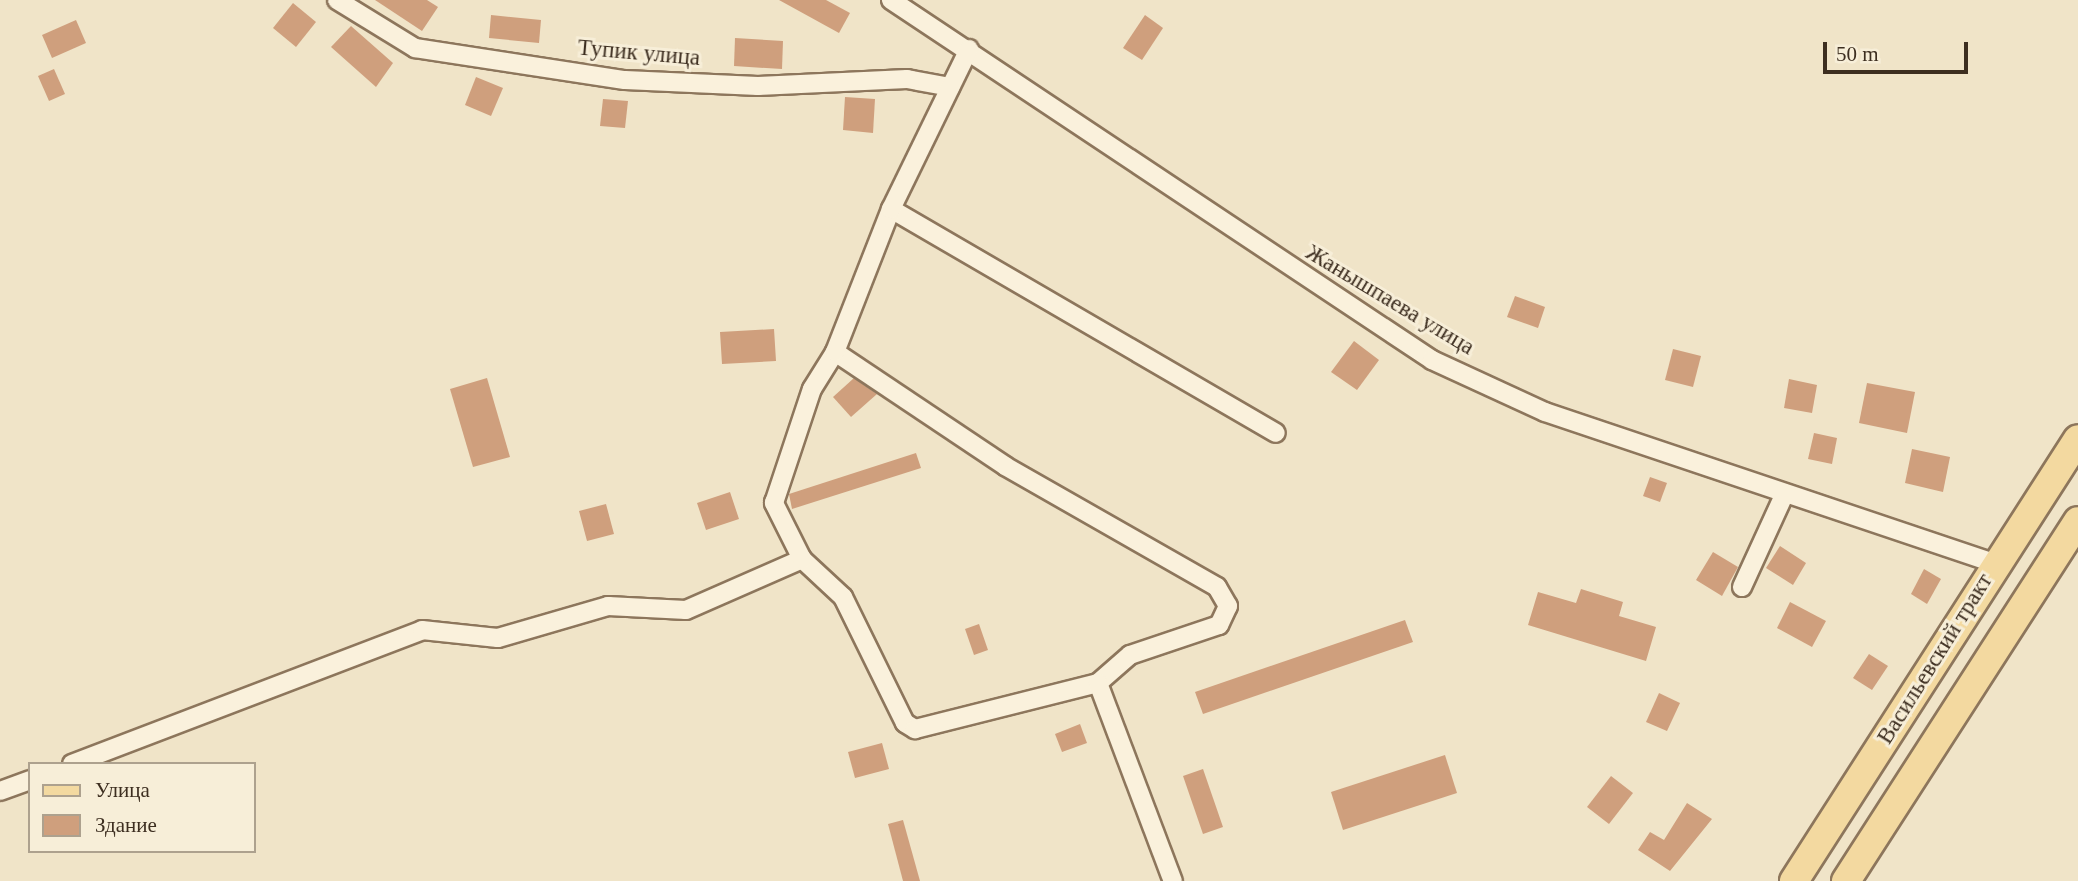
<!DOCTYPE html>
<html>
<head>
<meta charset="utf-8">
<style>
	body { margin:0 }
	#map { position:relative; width:2078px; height:881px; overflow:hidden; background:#f0e4c8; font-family:"Times New Roman",serif }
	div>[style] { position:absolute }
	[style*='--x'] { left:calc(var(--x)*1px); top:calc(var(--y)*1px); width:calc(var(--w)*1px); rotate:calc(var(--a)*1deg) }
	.building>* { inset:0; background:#cf9f7d }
	.roads { filter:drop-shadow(2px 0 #8d765c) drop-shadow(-2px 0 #8d765c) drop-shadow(0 2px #8d765c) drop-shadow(0 -2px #8d765c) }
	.minor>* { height:18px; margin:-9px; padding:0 9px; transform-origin:9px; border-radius:9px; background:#faf1dc }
	.primary>* { height:28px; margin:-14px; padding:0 14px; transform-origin:14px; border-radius:14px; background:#f3d9a0 }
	span { translate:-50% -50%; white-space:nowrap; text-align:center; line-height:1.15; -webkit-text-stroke:6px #f7eed8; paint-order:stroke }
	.street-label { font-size:23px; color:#3d2e20 }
	.legend { position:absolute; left:28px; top:762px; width:228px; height:91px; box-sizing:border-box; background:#f7eed8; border:2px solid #ada18e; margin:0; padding:9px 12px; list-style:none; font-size:21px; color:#3d2e20 }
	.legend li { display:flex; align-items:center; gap:14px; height:35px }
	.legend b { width:35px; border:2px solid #ada18e }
	.scale { position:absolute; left:1823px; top:42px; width:145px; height:32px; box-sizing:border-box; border:4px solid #3d2e20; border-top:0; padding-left:9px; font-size:21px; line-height:24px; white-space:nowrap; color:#3d2e20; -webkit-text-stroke:5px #f7eed8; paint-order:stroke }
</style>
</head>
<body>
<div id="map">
	<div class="building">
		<i style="clip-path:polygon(375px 0,427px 0,438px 7px,422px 31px)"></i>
		<i style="clip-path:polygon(779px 0,826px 0,850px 13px,839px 33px)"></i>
		<i style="clip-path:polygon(293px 3px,316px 22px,296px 47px,273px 28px)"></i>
		<i style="clip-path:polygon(491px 15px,541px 20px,539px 43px,489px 38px)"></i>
		<i style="clip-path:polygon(1145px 15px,1163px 28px,1142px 60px,1123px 48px)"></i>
		<i style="clip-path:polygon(76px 20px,86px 43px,52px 58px,42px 35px)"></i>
		<i style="clip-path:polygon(351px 26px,393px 63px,376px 87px,331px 47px)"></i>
		<i style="clip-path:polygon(735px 38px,783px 41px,782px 69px,734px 66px)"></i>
		<i style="clip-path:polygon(54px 69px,65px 94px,49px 101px,38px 76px)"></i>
		<i style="clip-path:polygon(476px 77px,503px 88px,491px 116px,465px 105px)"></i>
		<i style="clip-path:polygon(845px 97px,875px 99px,873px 133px,843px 130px)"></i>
		<i style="clip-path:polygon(603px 99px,628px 101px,625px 128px,600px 126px)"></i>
		<i style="clip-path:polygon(1515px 296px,1545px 307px,1538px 328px,1507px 317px)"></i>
		<i style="clip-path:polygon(774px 329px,776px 361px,722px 364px,720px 332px)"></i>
		<i style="clip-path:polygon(1354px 341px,1379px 360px,1357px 390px,1331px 372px)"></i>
		<i style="clip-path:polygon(1673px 349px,1701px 356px,1693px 387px,1665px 380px)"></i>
		<i style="clip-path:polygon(487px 378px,510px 457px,473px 467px,450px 389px)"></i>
		<i style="clip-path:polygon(854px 378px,877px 394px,851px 417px,833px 397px)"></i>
		<i style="clip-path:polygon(1789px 379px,1817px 385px,1812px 413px,1784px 408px)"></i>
		<i style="clip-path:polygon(1867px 383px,1915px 392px,1907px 433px,1859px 423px)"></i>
		<i style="clip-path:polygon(1814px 433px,1837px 438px,1832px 464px,1808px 459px)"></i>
		<i style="clip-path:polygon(1912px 449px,1950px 457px,1943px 492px,1905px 483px)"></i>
		<i style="clip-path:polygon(916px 453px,921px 468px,792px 509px,789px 494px)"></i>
		<i style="clip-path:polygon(1650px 477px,1667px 483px,1660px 502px,1643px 496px)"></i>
		<i style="clip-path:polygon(730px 492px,739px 519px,706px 530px,697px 503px)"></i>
		<i style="clip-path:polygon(606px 504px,614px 534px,587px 541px,579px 511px)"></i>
		<i style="clip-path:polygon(1780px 546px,1806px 563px,1793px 585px,1766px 568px)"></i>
		<i style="clip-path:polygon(1713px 552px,1738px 567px,1722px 596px,1696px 580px)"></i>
		<i style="clip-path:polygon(1924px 569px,1941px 579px,1927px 604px,1911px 594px)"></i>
		<i style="clip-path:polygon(1581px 589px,1623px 602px,1619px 616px,1656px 627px,1646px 661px,1528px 625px,1538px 592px,1576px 603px)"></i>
		<i style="clip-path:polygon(1790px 602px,1826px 621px,1812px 647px,1777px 628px)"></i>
		<i style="clip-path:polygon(1405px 620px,1413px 642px,1203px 714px,1195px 692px)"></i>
		<i style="clip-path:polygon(979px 624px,988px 650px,974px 655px,965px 629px)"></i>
		<i style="clip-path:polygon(1869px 654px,1888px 666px,1872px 690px,1853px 678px)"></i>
		<i style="clip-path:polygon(1659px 693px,1680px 703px,1667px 731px,1646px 722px)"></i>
		<i style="clip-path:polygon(1080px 724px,1087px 743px,1062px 752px,1055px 734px)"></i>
		<i style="clip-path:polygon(882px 743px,889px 769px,855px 778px,848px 752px)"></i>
		<i style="clip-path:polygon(1445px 755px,1457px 793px,1343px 830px,1331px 792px)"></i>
		<i style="clip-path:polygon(1203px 769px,1223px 827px,1203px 834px,1183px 776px)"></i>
		<i style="clip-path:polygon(1611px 776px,1633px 793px,1609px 824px,1587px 807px)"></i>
		<i style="clip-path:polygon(1687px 803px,1712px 819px,1670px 871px,1638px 850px,1650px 832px,1664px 840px)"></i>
		<i style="clip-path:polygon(903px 820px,920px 881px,903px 881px,888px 824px)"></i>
	</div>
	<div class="roads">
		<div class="minor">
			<i style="--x:337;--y:0;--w:92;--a:31.6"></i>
			<i style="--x:415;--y:48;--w:212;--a:8.7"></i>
			<i style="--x:625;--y:80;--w:133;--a:2.6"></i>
			<i style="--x:758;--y:86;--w:149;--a:-2.7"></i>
			<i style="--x:907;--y:79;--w:44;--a:10.5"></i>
			<i style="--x:891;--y:0;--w:650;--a:33.64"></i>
			<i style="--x:1432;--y:360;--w:124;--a:24.7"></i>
			<i style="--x:1545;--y:412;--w:476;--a:18.6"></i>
			<i style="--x:891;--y:209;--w:445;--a:30.2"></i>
			<i style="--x:835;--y:352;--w:205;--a:33.8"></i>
			<i style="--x:1005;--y:466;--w:244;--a:29.7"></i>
			<i style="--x:1217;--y:587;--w:22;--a:60"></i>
			<i style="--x:1228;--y:606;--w:21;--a:115"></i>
			<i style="--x:1219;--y:625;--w:94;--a:161.4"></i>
			<i style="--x:1130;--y:655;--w:43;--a:138.8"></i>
			<i style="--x:802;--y:559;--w:56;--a:42.8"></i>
			<i style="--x:843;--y:597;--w:140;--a:63.8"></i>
			<i style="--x:905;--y:723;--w:12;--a:31"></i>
			<i style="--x:915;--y:729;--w:189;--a:-14.1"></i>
			<i style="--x:1098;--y:683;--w:212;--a:69.3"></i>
			<i style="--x:1742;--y:587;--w:103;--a:-65.4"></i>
			<i style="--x:72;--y:764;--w:375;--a:-20.9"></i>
			<i style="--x:422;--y:630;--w:76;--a:6"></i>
			<i style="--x:498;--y:638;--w:115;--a:-16.2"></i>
			<i style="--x:608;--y:606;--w:78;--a:2.9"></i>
			<i style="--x:686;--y:610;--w:127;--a:-23.7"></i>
			<i style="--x:802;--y:559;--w:63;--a:-116.6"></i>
			<i style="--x:774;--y:503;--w:120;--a:-71.6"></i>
			<i style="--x:812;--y:389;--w:44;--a:-58.1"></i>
			<i style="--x:835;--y:352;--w:154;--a:-68.6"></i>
			<i style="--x:891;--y:209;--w:178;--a:-64"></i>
			<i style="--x:0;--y:791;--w:32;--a:-20"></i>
		</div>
		<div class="primary">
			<i style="--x:1794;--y:881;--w:525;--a:-57.28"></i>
			<i style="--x:1846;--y:881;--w:428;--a:-57.2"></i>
		</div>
	</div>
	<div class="street-label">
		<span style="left:639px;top:53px;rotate:5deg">Тупик улица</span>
		<span style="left:1390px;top:300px;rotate:31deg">Жанышпаева улица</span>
		<span style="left:1935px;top:659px;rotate:-58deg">Васильевский тракт</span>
	</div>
	<ul class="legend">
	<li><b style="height:9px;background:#f3d9a0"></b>Улица</li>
	<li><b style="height:19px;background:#cf9f7d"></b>Здание</li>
	</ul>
	<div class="scale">50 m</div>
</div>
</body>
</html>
